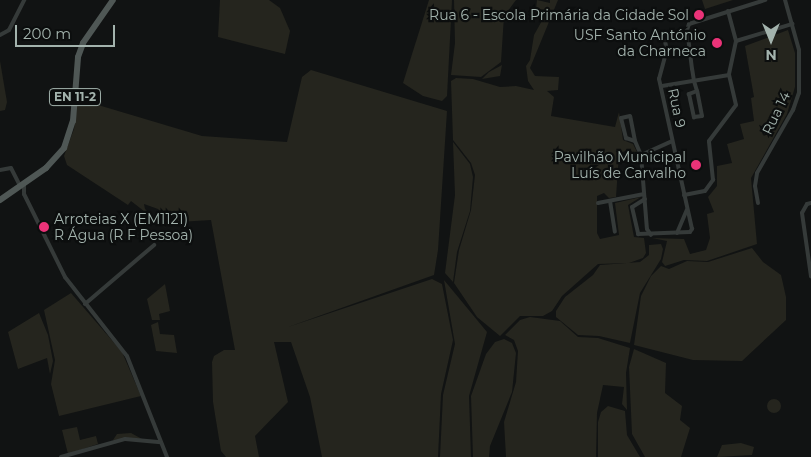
<!DOCTYPE html>
<html>
<head>
<meta charset="utf-8">
<style>
	body { margin:0 }
	#map { position:relative; width:811px; height:457px; overflow:hidden; background:#111313; font-family:Montserrat,sans-serif }
	div>[style] { position:absolute }
	[style*='--x'] { left:calc(var(--x)*1px); top:calc(var(--y)*1px); width:calc(var(--w)*1px); rotate:calc(var(--a)*1deg) }
	.green>* { inset:0; background:#25251e }
	.round { border-radius:50% }
	.street>* { height:4px; margin:-2px; padding:0 2px; transform-origin:2px; border-radius:2px; background:#353a39 }
	.primary>* { height:6px; margin:-3px; padding:0 3px; transform-origin:3px; border-radius:3px; background:#4f5755 }
	.dots>* { width:14px; height:14px; translate:-50% -50%; box-sizing:border-box; border:2px solid #0c0e0e; border-radius:50% }
	span { translate:-50% -50%; white-space:nowrap; text-align:center; line-height:1.15; -webkit-text-stroke:4.5px #0c0e0e; paint-order:stroke }
	.shield-label span { padding:1px 4px; background:#0c0e0e; border:1px solid; border-radius:4px; -webkit-text-stroke-width:0 }
	.shield-label { font-size:12px; color:#a3b3ad; font-weight:700 }
	.poi-label { font-size:14px; color:#a3b3ad }
	.right { translate:-100% -50%; text-align:right }
	.left { translate:0 -50%; text-align:left }
	.street-label { font-size:14px; color:#a3b3ad }
	.north { position:absolute; left:746px; top:15px; width:50px; height:50px; -webkit-text-stroke:4px #0c0e0e; paint-order:stroke; rotate:180deg; font-size:14px; font-weight:700; line-height:20px; text-align:center; color:#a3b3ad }
	.north::after { content:''; display:block; margin:auto; width:18px; height:22px; background:#a3b3ad; clip-path:polygon(50% 0,100% 100%,50% 72%,0 100%) }
	.scale { position:absolute; left:15px; top:25px; width:100px; height:22px; box-sizing:border-box; border:2px solid #a3b3ad; border-top:0; padding-left:6px; font-size:15px; line-height:18px; white-space:nowrap; color:#a3b3ad; -webkit-text-stroke:4px #0c0e0e; paint-order:stroke }
</style>
</head>
<body>
<div id="map">
	<div class="green">
		<i style="clip-path:polygon(220px 0,269px 0,280px 8px,290px 31px,285px 54px,218px 37px)"></i>
		<i style="clip-path:polygon(429px 0,452px 0,447px 96px,442px 101px,423px 96px,403px 83px)"></i>
		<i style="clip-path:polygon(454px 0,516px 0,504px 16px,501px 62px,481px 77px,451px 75px,455px 43px)"></i>
		<i style="clip-path:polygon(537px 0,550px 3px,550px 0,558px 0,530px 68px,535px 76px,559px 77px,558px 90px,547px 91px,554px 97px,551px 116px,615px 127px,619px 112px,623px 140px,633px 144px,638px 154px,636px 156px,629px 149px,619px 154px,616px 197px,609px 198px,604px 193px,597px 196px,597px 233px,600px 239px,619px 235px,615px 203px,641px 197px,628px 205px,634px 237px,644px 238px,646px 253px,643px 258px,629px 263px,598px 264px,562px 296px,552px 311px,543px 316px,520px 316px,500px 336px,477px 317px,454px 283px,459px 250px,471px 210px,475px 175px,471px 163px,453px 140px,451px 81px,456px 78px,473px 79px,500px 87px,516px 86px,534px 90px,528px 81px,526px 66px,530px 60px,534px 35px,548px 10px,536px 9px)"></i>
		<i style="clip-path:polygon(702px 0,733px 0,705px 9px)"></i>
		<i style="clip-path:polygon(788px 30px,795px 53px,795px 87px,787px 114px,751px 178px,757px 244px,707px 261px,684px 260px,665px 266px,662px 262px,667px 241px,652px 238px,684px 239px,690px 254px,706px 250px,710px 238px,707px 214px,714px 212px,708px 197px,717px 186px,717px 166px,732px 163px,727px 144px,744px 139px,740px 124px,754px 121px,751px 98px,754px 97px,745px 46px)"></i>
		<i style="clip-path:polygon(0 61px,7px 102px,5px 110px,0 111px)"></i>
		<i style="clip-path:polygon(502px 65px,500px 76px,482px 79px,489px 72px)"></i>
		<i style="clip-path:polygon(311px 70px,447px 111px,438px 250px,434px 275px,288px 327px,432px 279px,442px 284px,453px 340px,441px 394px,438px 457px,322px 457px,310px 397px,291px 342px,274px 342px,288px 402px,255px 436px,259px 457px,226px 457px,221px 451px,213px 402px,212px 362px,214px 356px,224px 350px,235px 350px,211px 220px,179px 222px,173px 216px,167px 218px,158px 209px,144px 204px,145px 209px,167px 229px,131px 201px,128px 205px,67px 165px,64px 156px,74px 129px,78px 99px,202px 136px,287px 142px,302px 77px)"></i>
		<i style="clip-path:polygon(453px 142px,470px 164px,473px 177px,470px 211px,457px 252px,453px 282px,445px 273px,455px 195px)"></i>
		<i style="clip-path:polygon(661px 244px,663px 249px,661px 259px,640px 293px,630px 343px,599px 336px,578px 335px,556px 317px,556px 311px,565px 297px,593px 275px,600px 265px,640px 262px,649px 255px,649px 245px)"></i>
		<i style="clip-path:polygon(752px 248px,763px 262px,781px 275px,786px 297px,786px 320px,742px 361px,693px 360px,634px 345px,641px 296px,651px 276px,661px 266px,669px 269px,687px 261px,708px 262px)"></i>
		<i style="clip-path:polygon(444px 280px,487px 332px,469px 396px,471px 457px,440px 457px,443px 395px,455px 344px)"></i>
		<i style="clip-path:polygon(165px 284px,170px 311px,159px 314px,160px 320px,152px 320px,147px 299px)"></i>
		<i style="clip-path:polygon(71px 293px,122px 352px,141px 396px,59px 416px,51px 384px,55px 360px,44px 310px)"></i>
		<i style="clip-path:polygon(39px 313px,48px 335px,53px 361px,50px 374px,47px 358px,18px 369px,8px 332px)"></i>
		<i style="clip-path:polygon(530px 317px,560px 321px,578px 337px,598px 338px,630px 348px,626px 373px,627px 410px,622px 404px,624px 387px,603px 385px,597px 413px,596px 457px,506px 457px,504px 422px,516px 382px,518px 351px,514px 340px,505px 335px,520px 320px)"></i>
		<i style="clip-path:polygon(158px 322px,160px 334px,174px 335px,177px 353px,156px 351px,151px 325px)"></i>
		<i style="clip-path:polygon(504px 339px,512px 343px,516px 353px,512px 392px,490px 446px,489px 457px,473px 457px,471px 396px,486px 354px,495px 342px)"></i>
		<i style="clip-path:polygon(634px 349px,666px 363px,665px 393px,682px 406px,680px 420px,690px 428px,681px 457px,645px 457px,632px 434px,629px 367px)"></i>
		<i class="round" style="left:767px;top:399px;width:14px;height:14px"></i>
		<i style="clip-path:polygon(608px 406px,625px 411px,627px 435px,640px 457px,598px 457px,598px 422px,601px 412px)"></i>
		<i style="clip-path:polygon(77px 427px,80px 440px,96px 436px,98px 444px,68px 454px,62px 430px)"></i>
		<i style="clip-path:polygon(131px 433px,142px 439px,113px 440px,117px 434px)"></i>
		<i style="clip-path:polygon(741px 443px,754px 447px,752px 455px,717px 457px,722px 445px)"></i>
	</div>
	<div class="street">
		<i style="--x:728;--y:11;--w:31;--a:75"></i>
		<i style="--x:736;--y:41;--w:35;--a:102"></i>
		<i style="--x:0;--y:35;--w:10;--a:-29"></i>
		<i style="--x:9;--y:30;--w:34;--a:-63"></i>
		<i style="--x:736;--y:41;--w:59;--a:-16.9"></i>
		<i style="--x:662;--y:86;--w:68;--a:-9.3"></i>
		<i style="--x:697;--y:91;--w:9;--a:159"></i>
		<i style="--x:689;--y:94;--w:24;--a:78"></i>
		<i style="--x:694;--y:117;--w:8;--a:-7"></i>
		<i style="--x:702;--y:116;--w:25;--a:-101"></i>
		<i style="--x:697;--y:91;--w:10;--a:-107"></i>
		<i style="--x:694;--y:81;--w:12;--a:-99"></i>
		<i style="--x:692;--y:69;--w:39;--a:-97"></i>
		<i style="--x:687;--y:30;--w:6;--a:-72"></i>
		<i style="--x:689;--y:24;--w:80;--a:-17.5"></i>
		<i style="--x:635;--y:141;--w:25;--a:-101"></i>
		<i style="--x:630;--y:116;--w:9;--a:167"></i>
		<i style="--x:621;--y:118;--w:21;--a:76"></i>
		<i style="--x:626;--y:138;--w:9;--a:18"></i>
		<i style="--x:635;--y:141;--w:15;--a:67"></i>
		<i style="--x:641;--y:155;--w:74;--a:85.4"></i>
		<i style="--x:647;--y:229;--w:7;--a:56"></i>
		<i style="--x:641;--y:155;--w:34;--a:-24"></i>
		<i style="--x:0;--y:170;--w:11;--a:-10"></i>
		<i style="--x:11;--y:168;--w:20;--a:63"></i>
		<i style="--x:24;--y:184;--w:10;--a:90"></i>
		<i style="--x:24;--y:194;--w:93;--a:63.7"></i>
		<i style="--x:65;--y:277;--w:100;--a:51.9"></i>
		<i style="--x:127;--y:356;--w:109;--a:68.4"></i>
		<i style="--x:684;--y:195;--w:21;--a:-11"></i>
		<i style="--x:705;--y:191;--w:14;--a:-54"></i>
		<i style="--x:713;--y:180;--w:39;--a:-96"></i>
		<i style="--x:709;--y:141;--w:45;--a:-53.1"></i>
		<i style="--x:736;--y:105;--w:31;--a:-103"></i>
		<i style="--x:645;--y:199;--w:15;--a:148"></i>
		<i style="--x:632;--y:207;--w:28;--a:77"></i>
		<i style="--x:638;--y:234;--w:52;--a:-2.2"></i>
		<i style="--x:690;--y:232;--w:4;--a:-56"></i>
		<i style="--x:692;--y:229;--w:154;--a:-102.4"></i>
		<i style="--x:659;--y:79;--w:30;--a:-75"></i>
		<i style="--x:667;--y:50;--w:9;--a:-103"></i>
		<i style="--x:610;--y:201;--w:31;--a:81"></i>
		<i style="--x:598;--y:203;--w:47;--a:-11.1"></i>
		<i style="--x:758;--y:203;--w:17;--a:-100"></i>
		<i style="--x:755;--y:186;--w:13;--a:-81"></i>
		<i style="--x:757;--y:173;--w:73;--a:-60.3"></i>
		<i style="--x:793;--y:110;--w:18;--a:-71"></i>
		<i style="--x:799;--y:93;--w:43;--a:-90"></i>
		<i style="--x:799;--y:50;--w:52;--a:-105.6"></i>
		<i style="--x:811;--y:203;--w:4;--a:166"></i>
		<i style="--x:807;--y:204;--w:10;--a:119"></i>
		<i style="--x:802;--y:213;--w:64;--a:81.9"></i>
		<i style="--x:677;--y:233;--w:25;--a:-67"></i>
		<i style="--x:85;--y:304;--w:91;--a:-40.5"></i>
		<i style="--x:61;--y:457;--w:66;--a:-15.7"></i>
		<i style="--x:125;--y:439;--w:36;--a:5"></i>
	</div>
	<div class="primary">
		<i style="--x:0;--y:200;--w:56;--a:-34.8"></i>
		<i style="--x:46;--y:168;--w:27;--a:-48"></i>
		<i style="--x:64;--y:148;--w:28;--a:-72"></i>
		<i style="--x:73;--y:121;--w:64;--a:-85.5"></i>
		<i style="--x:78;--y:57;--w:15;--a:-70"></i>
		<i style="--x:83;--y:43;--w:52;--a:-55.1"></i>
	</div>
	<div class="dots">
		<i style="left:699px;top:15px;background:#ea3378"></i>
		<i style="left:717px;top:43px;background:#ea3378"></i>
		<i style="left:696px;top:165px;background:#ea3378"></i>
		<i style="left:44px;top:227px;background:#ea3378"></i>
	</div>
	<div class="shield-label">
		<span style="left:75px;top:97px">EN 11-2</span>
	</div>
	<div class="poi-label">
		<span class="right" style="left:689px;top:15px">Rua 6 - Escola Primária da Cidade Sol</span>
		<span class="right" style="left:706px;top:43px">USF Santo António<br>da Charneca</span>
		<span class="right" style="left:686px;top:165px">Pavilhão Municipal<br>Luís de Carvalho</span>
		<span class="left" style="left:54px;top:227px">Arroteias X (EM1121)<br>R Água (R F Pessoa)</span>
	</div>
	<div class="street-label">
		<span style="left:677px;top:108px;rotate:78deg">Rua 9</span>
		<span style="left:776px;top:113px;rotate:-64deg">Rua 14</span>
	</div>
	<div class="north">N</div>
	<div class="scale">200 m</div>
</div>
</body>
</html>
